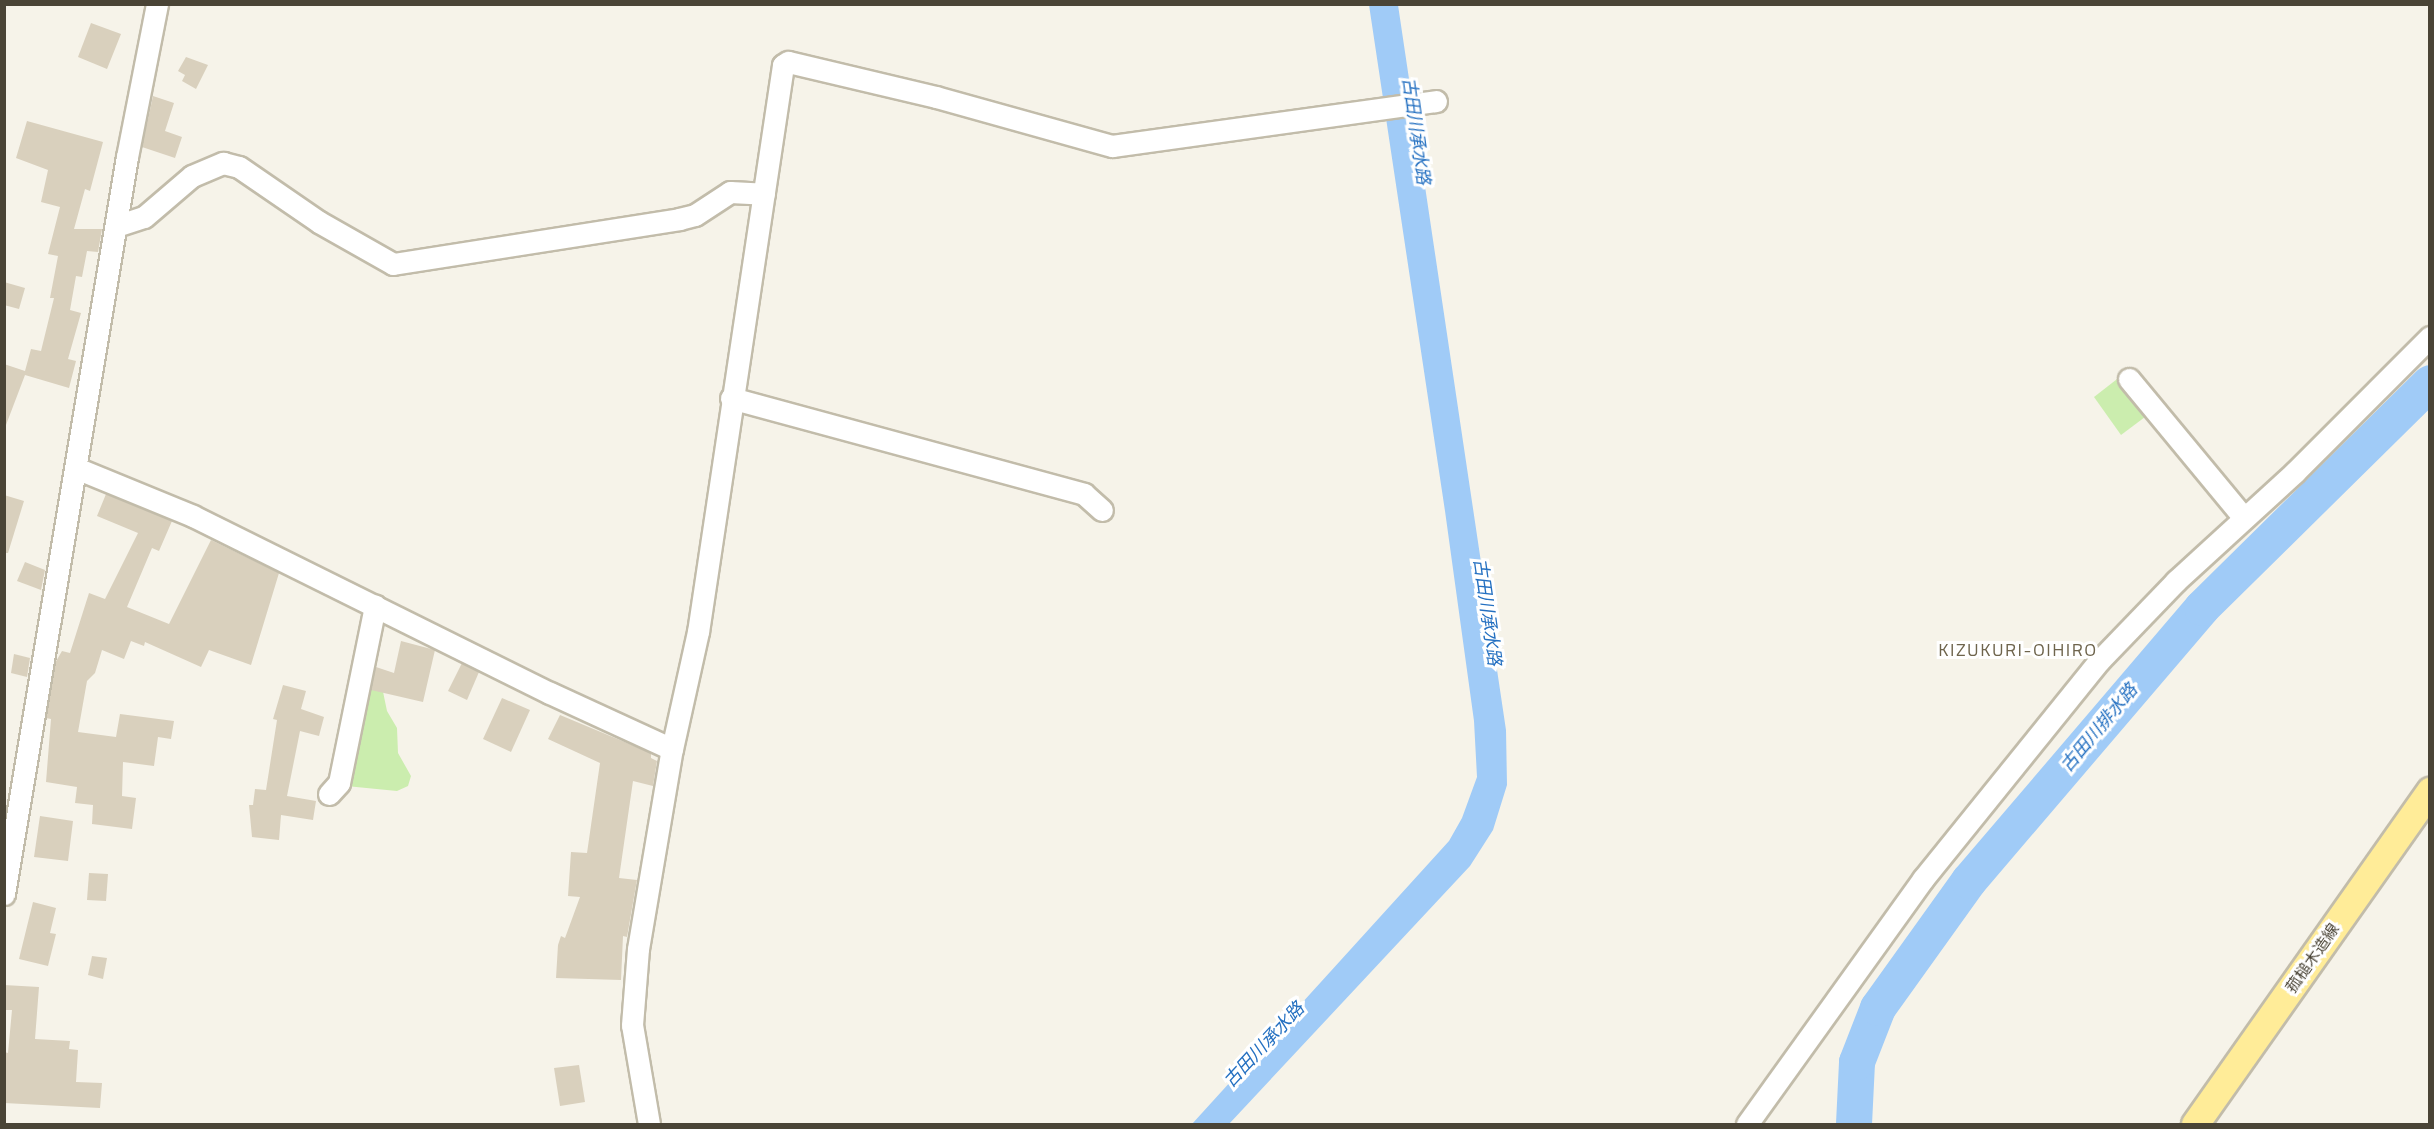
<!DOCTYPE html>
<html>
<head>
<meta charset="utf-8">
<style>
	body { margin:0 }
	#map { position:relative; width:2434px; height:1129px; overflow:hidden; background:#f6f3e9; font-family:"Titillium Web","Noto Sans JP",sans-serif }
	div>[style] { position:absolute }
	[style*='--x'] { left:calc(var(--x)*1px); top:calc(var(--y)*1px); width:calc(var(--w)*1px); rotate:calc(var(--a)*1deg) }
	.green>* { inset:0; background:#cbedae }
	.water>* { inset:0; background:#a0cbf7 }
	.river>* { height:36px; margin:-18px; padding:0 18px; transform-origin:18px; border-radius:18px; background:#a0cbf7 }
	.building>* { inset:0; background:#d9d0bd }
	.roads { filter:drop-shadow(2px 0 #c2bcaa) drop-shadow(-2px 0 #c2bcaa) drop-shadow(0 2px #c2bcaa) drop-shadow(0 -2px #c2bcaa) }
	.minor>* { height:21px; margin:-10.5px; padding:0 10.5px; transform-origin:10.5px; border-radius:10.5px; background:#fff }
	.major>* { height:27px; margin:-13.5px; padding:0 13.5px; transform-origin:13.5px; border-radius:13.5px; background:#ffec98 }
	span { translate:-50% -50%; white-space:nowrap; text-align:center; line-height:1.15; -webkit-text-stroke:6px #fff; paint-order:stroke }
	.street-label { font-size:16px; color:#4a4436 }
	.water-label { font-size:18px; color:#2470c1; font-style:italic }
	.neighbourhood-label { font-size:18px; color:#6e644c; letter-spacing:1.5px }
	.frame { position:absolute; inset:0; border:6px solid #4a4436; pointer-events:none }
</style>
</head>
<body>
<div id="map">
	<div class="green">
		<i style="clip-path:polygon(2121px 376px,2149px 414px,2121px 435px,2094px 397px)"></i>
		<i style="clip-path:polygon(364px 680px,381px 682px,387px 711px,397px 728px,398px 753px,411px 776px,408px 786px,397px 791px,346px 786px)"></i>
	</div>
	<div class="water">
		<i style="clip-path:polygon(1369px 5px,1398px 5px,1506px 730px,1507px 785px,1493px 830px,1470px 866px,1229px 1124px,1192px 1124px,1449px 841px,1462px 818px,1477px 777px,1474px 721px,1445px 511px)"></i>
	</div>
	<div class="river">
		<i style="--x:1854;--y:1124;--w:62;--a:-87.2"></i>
		<i style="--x:1857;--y:1062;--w:58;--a:-68.7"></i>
		<i style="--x:1878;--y:1008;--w:156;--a:-54.4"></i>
		<i style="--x:1969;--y:881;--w:359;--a:-49.5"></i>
		<i style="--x:2202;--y:608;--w:320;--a:-44.6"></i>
	</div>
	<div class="building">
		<i style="clip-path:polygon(91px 23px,121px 34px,107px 69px,78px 57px)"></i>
		<i style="clip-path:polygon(186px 57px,208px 65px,196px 89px,182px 81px,185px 75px,178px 71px)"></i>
		<i style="clip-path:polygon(153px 96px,174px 103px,165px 131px,182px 137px,175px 158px,142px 147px)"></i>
		<i style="clip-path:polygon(27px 121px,103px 142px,90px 191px,85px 189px,74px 229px,102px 229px,98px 252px,87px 251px,82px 277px,76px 276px,70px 310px,81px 313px,68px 359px,76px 361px,69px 388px,25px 375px,6px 425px,4px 364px,25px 371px,31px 349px,41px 351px,54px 298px,50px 298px,58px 256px,48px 254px,60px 207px,41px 202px,48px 170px,16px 158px)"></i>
		<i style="clip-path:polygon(4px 282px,25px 288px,19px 309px,4px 305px)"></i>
		<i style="clip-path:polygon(106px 494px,172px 521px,159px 551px,152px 548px,127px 607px,169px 624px,211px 540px,279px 573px,251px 665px,209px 650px,201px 667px,145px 642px,144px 646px,131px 641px,124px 659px,102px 650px,95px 673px,87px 681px,78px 732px,116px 737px,120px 714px,174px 721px,171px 739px,158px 737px,154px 766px,123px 762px,122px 796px,136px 798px,132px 829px,92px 824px,93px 805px,75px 803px,77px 787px,46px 782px,51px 719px,46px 718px,55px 663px,62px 651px,70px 653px,89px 593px,105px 599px,138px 533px,97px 516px)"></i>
		<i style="clip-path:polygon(4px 495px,24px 501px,8px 553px,4px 553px)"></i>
		<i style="clip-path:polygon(25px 562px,45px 570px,41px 590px,17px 581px)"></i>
		<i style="clip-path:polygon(401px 641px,435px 650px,423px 702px,371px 690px,376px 667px,394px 673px)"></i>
		<i style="clip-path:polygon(14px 654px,30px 658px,27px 677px,11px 673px)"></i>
		<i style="clip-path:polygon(462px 663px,479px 672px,467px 700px,448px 691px)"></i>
		<i style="clip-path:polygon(283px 685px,306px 691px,301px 709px,324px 717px,319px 736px,300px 731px,287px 796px,316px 801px,313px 820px,281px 815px,279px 840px,252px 837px,249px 805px,253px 805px,255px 789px,266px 790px,277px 720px,273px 719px)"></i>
		<i style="clip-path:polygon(502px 698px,530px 710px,511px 752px,483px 739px)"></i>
		<i style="clip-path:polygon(560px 715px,651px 753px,651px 758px,657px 761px,653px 786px,633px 781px,619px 878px,637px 880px,627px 937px,623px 936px,621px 980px,556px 978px,558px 945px,561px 936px,565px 938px,580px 897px,568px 896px,571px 852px,587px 853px,600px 763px,548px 739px)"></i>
		<i style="clip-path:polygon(40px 816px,73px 821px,68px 861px,34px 857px)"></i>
		<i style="clip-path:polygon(89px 873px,108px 874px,106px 901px,87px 900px)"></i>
		<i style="clip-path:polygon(33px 902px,56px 908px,50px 933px,56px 934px,48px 966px,19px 959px)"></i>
		<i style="clip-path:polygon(92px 956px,107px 958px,103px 979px,88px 975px)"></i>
		<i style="clip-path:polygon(4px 985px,39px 987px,35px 1039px,70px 1041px,69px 1049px,78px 1050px,76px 1082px,102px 1083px,100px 1108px,4px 1103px,4px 1052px,8px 1053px,12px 1010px,4px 1010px)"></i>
		<i style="clip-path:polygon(579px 1065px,585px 1102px,560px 1106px,554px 1068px)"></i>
	</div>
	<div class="roads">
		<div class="minor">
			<i style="--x:116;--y:226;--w:29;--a:-18"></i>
			<i style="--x:144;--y:217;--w:63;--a:-40.5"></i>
			<i style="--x:192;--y:176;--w:34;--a:-23"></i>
			<i style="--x:223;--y:163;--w:16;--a:14"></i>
			<i style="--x:239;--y:167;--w:97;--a:34.5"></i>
			<i style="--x:319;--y:222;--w:85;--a:29.6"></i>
			<i style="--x:393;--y:264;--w:290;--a:-8.9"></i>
			<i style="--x:679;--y:219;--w:16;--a:-14"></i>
			<i style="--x:695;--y:215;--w:42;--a:-33.3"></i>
			<i style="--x:730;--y:192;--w:34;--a:3"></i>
			<i style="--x:2129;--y:379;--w:180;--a:50.4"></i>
			<i style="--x:731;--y:398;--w:366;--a:15.2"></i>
			<i style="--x:1084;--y:494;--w:24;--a:42"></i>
			<i style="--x:76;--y:468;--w:126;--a:22.3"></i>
			<i style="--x:193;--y:516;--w:398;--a:26.4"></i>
			<i style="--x:550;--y:693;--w:134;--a:24.7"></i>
			<i style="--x:329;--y:794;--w:15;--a:-48"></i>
			<i style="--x:339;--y:783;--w:181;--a:-78.5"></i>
			<i style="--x:4;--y:894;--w:747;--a:-80.53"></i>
			<i style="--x:127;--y:157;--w:156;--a:-78.9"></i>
			<i style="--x:649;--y:1124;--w:100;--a:-99.7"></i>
			<i style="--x:632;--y:1025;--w:76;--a:-85.5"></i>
			<i style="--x:638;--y:949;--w:203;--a:-80.4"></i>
			<i style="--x:672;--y:749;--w:120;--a:-77.5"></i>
			<i style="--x:698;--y:632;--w:573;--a:-81.47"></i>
			<i style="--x:783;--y:65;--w:6;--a:-31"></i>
			<i style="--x:788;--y:62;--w:152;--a:13.3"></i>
			<i style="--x:936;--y:97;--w:183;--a:15.6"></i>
			<i style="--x:1112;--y:146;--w:327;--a:-7.9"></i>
			<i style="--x:1747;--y:1124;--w:302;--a:-54.3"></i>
			<i style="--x:1923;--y:879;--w:280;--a:-51.1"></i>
			<i style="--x:2099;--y:661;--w:111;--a:-46.1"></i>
			<i style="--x:2176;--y:581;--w:161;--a:-42.5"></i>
			<i style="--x:2295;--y:472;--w:191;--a:-45"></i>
		</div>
		<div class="major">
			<i style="--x:2195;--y:1124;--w:408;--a:-54.8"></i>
		</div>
	</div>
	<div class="street-label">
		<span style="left:2312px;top:958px;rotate:-55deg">菰槌木造線</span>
	</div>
	<div class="water-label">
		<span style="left:1416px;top:131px;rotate:82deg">古田川承水路</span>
		<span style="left:1487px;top:612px;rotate:82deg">古田川承水路</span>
		<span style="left:2099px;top:728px;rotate:-50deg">古田川排水路</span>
		<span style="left:1264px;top:1045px;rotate:-47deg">古田川承水路</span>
	</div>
	<div class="neighbourhood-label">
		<span style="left:2018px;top:650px">KIZUKURI-OIHIRO</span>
	</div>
	<div class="frame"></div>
</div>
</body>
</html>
